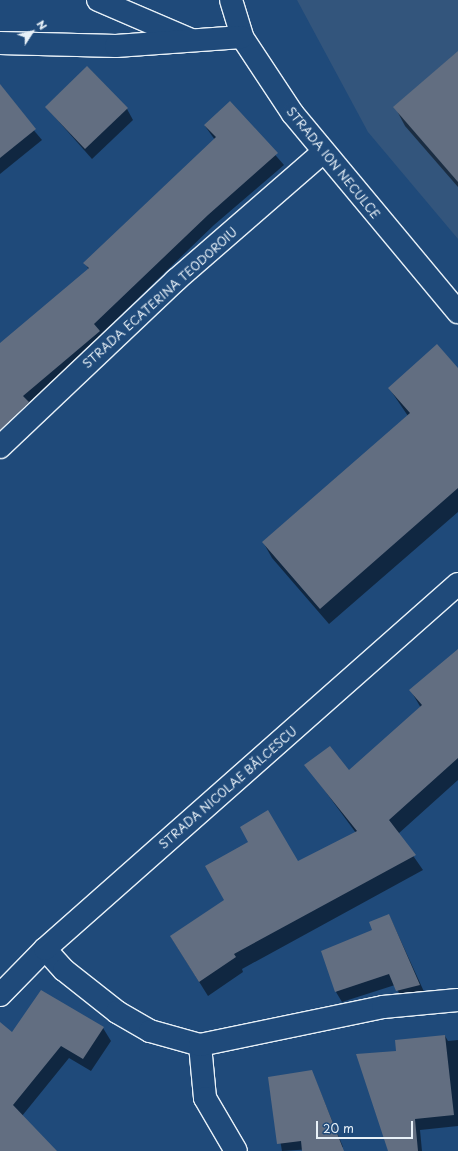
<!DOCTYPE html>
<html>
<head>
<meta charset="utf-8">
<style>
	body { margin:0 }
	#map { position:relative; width:458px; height:1151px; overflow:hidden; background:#1f4a7a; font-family:"Playpen Sans",sans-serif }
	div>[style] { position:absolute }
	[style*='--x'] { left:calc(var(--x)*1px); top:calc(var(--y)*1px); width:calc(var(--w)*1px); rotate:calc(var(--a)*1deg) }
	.built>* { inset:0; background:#33557c }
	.shadow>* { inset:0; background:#0007 }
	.building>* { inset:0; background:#626e81 }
	.roads { filter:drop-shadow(1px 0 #e8f1f8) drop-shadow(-1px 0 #e8f1f8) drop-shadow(0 1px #e8f1f8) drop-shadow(0 -1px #e8f1f8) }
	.pedestrian>* { height:22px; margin:-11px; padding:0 11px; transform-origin:11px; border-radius:11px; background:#1f4a7a }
	.minor>* { height:22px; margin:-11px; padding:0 11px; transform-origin:11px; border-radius:11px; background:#1f4a7a }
	.secondary>* { height:22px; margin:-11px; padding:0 11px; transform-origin:11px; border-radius:11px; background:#1f4a7a }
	span { translate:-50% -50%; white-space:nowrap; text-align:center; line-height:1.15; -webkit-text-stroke:3px #1f4a7a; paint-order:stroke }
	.street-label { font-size:12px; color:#e8f1f8 }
	.north { position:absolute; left:12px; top:12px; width:40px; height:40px; -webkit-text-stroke:3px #1f4a7a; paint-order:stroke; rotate:54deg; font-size:11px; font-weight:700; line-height:16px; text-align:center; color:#e8f1f8 }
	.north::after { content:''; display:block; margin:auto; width:14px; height:18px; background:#e8f1f8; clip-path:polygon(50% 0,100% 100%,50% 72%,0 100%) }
	.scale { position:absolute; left:316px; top:1121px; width:97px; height:18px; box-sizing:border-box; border:2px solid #e8f1f8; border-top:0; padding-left:5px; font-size:12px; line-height:14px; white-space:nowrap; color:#e8f1f8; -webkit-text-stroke:3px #1f4a7a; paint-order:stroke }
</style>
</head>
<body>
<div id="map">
	<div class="built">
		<i style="clip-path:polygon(297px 0,458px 0,458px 239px,368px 132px)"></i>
	</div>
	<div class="shadow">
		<i style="clip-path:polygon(458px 52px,458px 187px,405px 126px,395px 107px)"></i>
		<i style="clip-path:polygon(0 90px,42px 140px,0 174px)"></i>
		<i style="clip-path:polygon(230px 103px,284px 165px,214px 225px,101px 334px,105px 343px,0 449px,0 344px,89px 270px,85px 263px,215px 140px,205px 126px)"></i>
		<i style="clip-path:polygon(46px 107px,127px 109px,133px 120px,92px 159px)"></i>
		<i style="clip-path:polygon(458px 370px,458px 512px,329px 624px,272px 558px,263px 542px,408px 416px,389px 388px)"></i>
		<i style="clip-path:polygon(458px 656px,458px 780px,398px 834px,423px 870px,242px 969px,243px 972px,208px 996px,171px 937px,356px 833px,306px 765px,349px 771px,421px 708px,411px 691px)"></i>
		<i style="clip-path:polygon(389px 915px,426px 996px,403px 1001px,395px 985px,342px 1002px,336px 992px,373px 930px)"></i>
		<i style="clip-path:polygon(103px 1028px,111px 1041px,91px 1071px,69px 1058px,22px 1116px,56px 1151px,0 1151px,0 1041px,12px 1034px)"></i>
		<i style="clip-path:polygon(445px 1036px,448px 1041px,458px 1040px,458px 1126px,420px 1130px,422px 1151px,389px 1151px,397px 1051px)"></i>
		<i style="clip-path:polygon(312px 1072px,343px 1147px,282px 1151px,269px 1078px)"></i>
	</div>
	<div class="building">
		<i style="clip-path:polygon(458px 51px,458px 182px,393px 107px)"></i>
		<i style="clip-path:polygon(87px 66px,128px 108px,85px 149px,45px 107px)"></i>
		<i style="clip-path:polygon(0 84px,36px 129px,0 158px)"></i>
		<i style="clip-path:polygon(230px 101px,278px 153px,208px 215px,94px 324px,100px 331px,23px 396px,29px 402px,0 430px,0 343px,89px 268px,83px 263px,216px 137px,204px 125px)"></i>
		<i style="clip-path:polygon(437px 344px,458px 368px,458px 488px,320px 609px,262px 542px,410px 413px,388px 388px)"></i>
		<i style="clip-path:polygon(458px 649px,458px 758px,389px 820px,416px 855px,234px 954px,236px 957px,199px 982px,170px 936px,224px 900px,205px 866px,248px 842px,240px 827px,268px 810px,298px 861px,357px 831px,304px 765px,330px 746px,349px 770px,422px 705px,409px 690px)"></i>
		<i style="clip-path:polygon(389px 914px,420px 985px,396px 991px,389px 974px,335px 992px,321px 951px,372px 930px,369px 922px)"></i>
		<i style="clip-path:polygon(41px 990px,104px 1027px,83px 1059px,61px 1046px,13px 1105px,57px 1151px,0 1151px,0 1022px,12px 1032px)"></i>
		<i style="clip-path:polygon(445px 1035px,454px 1115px,415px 1119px,418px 1151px,388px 1151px,356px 1054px,396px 1051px,395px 1040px)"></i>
		<i style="clip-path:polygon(312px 1070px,344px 1151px,302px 1151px,301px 1141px,277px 1144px,268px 1077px)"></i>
	</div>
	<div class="roads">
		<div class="pedestrian">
			<i style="--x:200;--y:1045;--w:53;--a:84.6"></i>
			<i style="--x:205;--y:1098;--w:61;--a:59.7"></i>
		</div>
		<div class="minor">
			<i style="--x:98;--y:0;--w:101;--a:23.3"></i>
			<i style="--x:231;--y:0;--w:39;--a:73"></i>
			<i style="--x:242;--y:37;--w:92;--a:56.5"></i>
			<i style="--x:293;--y:114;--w:258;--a:50.2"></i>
			<i style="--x:0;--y:43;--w:116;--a:1.5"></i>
			<i style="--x:116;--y:46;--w:126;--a:-4.1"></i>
			<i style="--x:0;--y:447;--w:243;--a:-43.5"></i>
			<i style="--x:176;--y:280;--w:194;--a:-41"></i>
			<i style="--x:45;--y:949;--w:28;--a:48"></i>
			<i style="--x:64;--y:970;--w:68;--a:38.4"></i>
			<i style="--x:117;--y:1012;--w:38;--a:30"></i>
			<i style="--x:150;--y:1031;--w:52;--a:15.6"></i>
			<i style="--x:200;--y:1045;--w:187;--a:-11.7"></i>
			<i style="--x:383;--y:1007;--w:75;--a:-5.3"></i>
		</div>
		<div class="secondary">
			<i style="--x:0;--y:995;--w:64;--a:-45.6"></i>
			<i style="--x:45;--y:949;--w:551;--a:-41.47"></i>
		</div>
	</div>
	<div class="street-label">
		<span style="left:333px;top:163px;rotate:51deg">STRADA ION NECULCE</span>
		<span style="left:160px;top:298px;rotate:-42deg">STRADA ECATERINA TEODOROIU</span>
		<span style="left:228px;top:788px;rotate:-41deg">STRADA NICOLAE BĂLCESCU</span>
	</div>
	<div class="north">N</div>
	<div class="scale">20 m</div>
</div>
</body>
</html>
